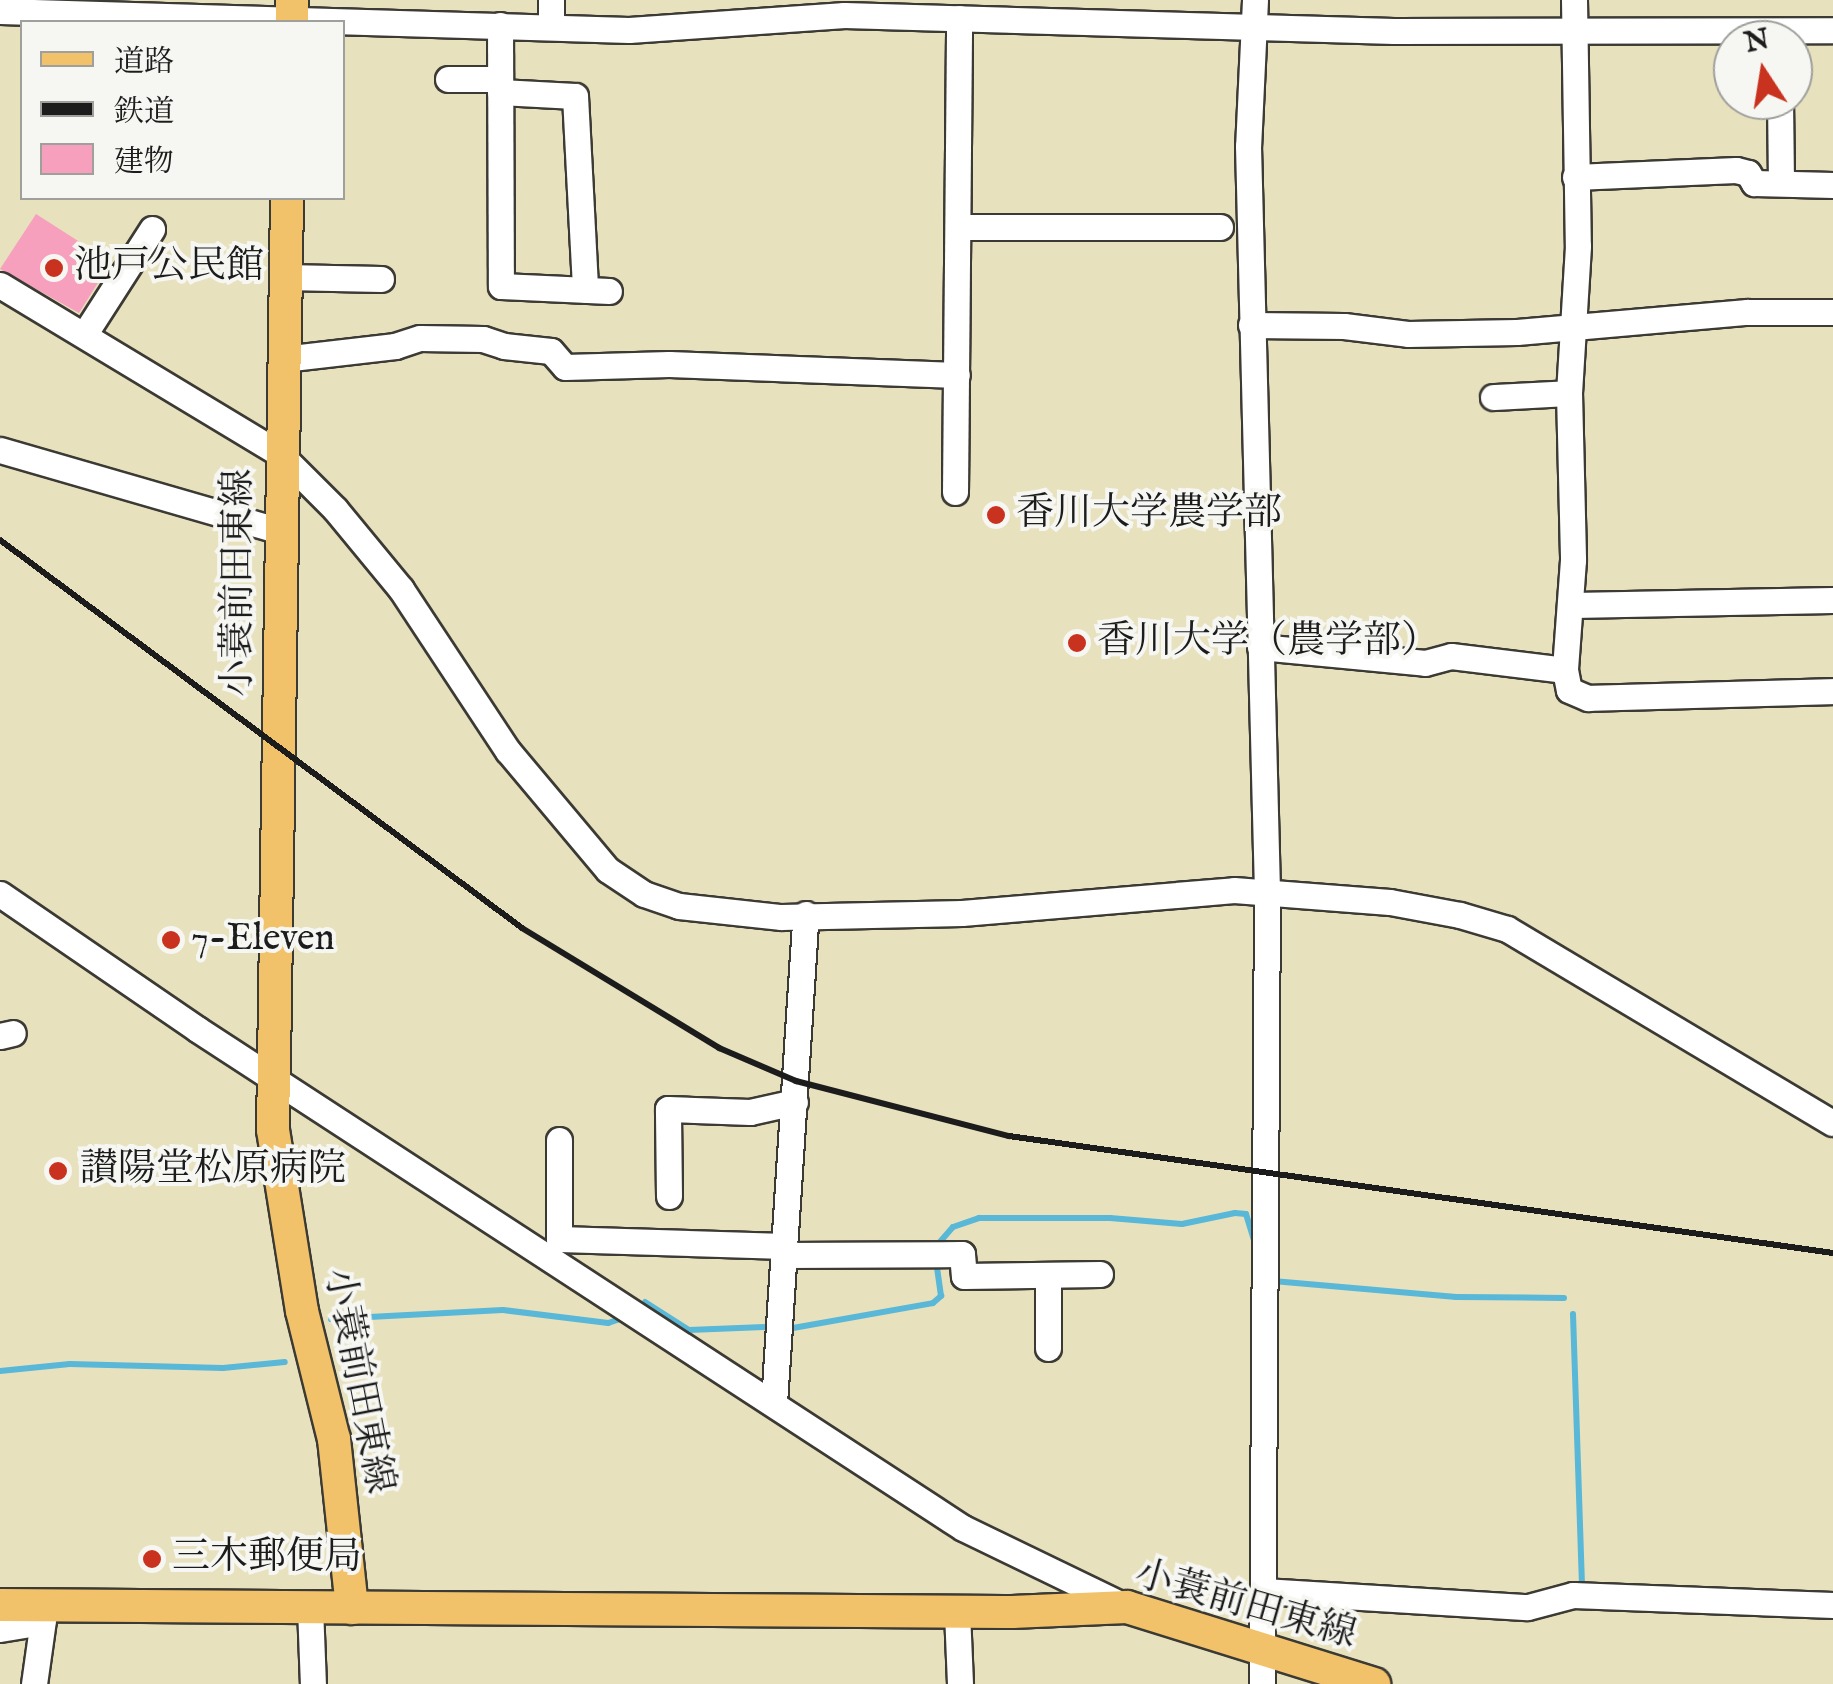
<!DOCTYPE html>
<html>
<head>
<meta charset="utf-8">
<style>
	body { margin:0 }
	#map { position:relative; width:1833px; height:1684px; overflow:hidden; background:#e8e1bd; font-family:"IM FELL English","Noto Serif JP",serif }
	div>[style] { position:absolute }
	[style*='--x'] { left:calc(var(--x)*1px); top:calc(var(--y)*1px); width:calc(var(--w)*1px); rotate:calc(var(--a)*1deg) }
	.stream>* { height:6px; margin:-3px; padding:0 3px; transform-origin:3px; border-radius:3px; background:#59b7d8 }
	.building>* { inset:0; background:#f6a0be }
	.roads { filter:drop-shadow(2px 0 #3b3a34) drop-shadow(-2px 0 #3b3a34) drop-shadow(0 2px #3b3a34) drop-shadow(0 -2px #3b3a34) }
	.minor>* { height:25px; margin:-12.5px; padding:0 12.5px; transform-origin:12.5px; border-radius:12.5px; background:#fff }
	.major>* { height:32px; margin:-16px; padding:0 16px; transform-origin:16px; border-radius:16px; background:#f2c26a }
	.rail>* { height:6px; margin:-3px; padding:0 3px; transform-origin:3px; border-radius:3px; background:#1c1c1c }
	.dots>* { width:28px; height:28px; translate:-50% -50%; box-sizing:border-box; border:5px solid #f6f6f2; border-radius:50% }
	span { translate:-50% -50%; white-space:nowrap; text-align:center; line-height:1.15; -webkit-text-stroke:8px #f6f6f2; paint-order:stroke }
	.poi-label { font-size:38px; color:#1c1c1c }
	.left { translate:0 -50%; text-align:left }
	.street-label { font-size:38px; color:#1c1c1c }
	.legend { position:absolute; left:20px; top:20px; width:325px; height:180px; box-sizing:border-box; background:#f6f6f2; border:2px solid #9f9f9c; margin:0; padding:12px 18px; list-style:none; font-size:30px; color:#1c1c1c }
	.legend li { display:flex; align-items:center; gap:20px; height:50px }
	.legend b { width:50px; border:2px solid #9f9f9c }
	.north { position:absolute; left:1713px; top:20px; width:100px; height:100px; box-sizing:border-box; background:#f6f6f2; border:2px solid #9f9f9c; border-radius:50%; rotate:348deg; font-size:28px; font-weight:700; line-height:40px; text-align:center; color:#1c1c1c }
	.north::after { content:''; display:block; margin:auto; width:35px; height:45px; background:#c8321e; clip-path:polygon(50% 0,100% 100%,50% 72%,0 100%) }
</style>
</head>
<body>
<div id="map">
	<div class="stream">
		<i style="--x:939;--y:1243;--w:21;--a:-49"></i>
		<i style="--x:953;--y:1227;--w:28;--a:-19"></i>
		<i style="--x:979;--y:1218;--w:131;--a:0"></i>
		<i style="--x:1110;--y:1218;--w:72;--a:4.8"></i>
		<i style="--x:1182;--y:1224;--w:54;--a:-11.7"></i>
		<i style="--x:1235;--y:1213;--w:11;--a:5"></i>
		<i style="--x:1246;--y:1214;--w:27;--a:73"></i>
		<i style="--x:1273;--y:1281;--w:184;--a:5"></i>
		<i style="--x:1456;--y:1297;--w:108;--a:0.5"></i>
		<i style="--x:645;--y:1302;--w:52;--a:32.5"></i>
		<i style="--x:689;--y:1330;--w:77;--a:-2.2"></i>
		<i style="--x:1573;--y:1314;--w:273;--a:88.1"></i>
		<i style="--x:331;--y:1319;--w:172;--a:-3"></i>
		<i style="--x:503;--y:1310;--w:106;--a:7.1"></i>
		<i style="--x:608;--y:1323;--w:13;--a:-18"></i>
		<i style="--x:793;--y:1328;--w:142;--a:-10.1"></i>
		<i style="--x:933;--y:1303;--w:11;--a:-41"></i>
		<i style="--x:941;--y:1296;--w:28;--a:-98"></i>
		<i style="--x:0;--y:1371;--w:70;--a:-5.7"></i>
		<i style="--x:70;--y:1364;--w:153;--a:1.5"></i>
		<i style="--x:223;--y:1368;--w:62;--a:-5.5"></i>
	</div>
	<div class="building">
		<i style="clip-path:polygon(36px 214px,111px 262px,79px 313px,0 269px)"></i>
	</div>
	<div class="roads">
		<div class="minor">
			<i style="--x:1255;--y:0;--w:146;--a:92.7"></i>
			<i style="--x:1248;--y:146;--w:747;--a:88.54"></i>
			<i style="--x:1267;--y:893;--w:791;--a:90.36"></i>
			<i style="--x:1574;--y:0;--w:246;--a:89.1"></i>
			<i style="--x:1578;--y:246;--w:147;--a:93.5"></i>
			<i style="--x:1569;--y:393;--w:167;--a:88.6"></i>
			<i style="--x:1573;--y:560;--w:110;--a:94.2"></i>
			<i style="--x:1565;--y:670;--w:20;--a:79"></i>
			<i style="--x:1569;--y:690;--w:21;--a:23"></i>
			<i style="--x:1588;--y:698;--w:245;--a:-1.6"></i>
			<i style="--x:0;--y:11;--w:629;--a:1.73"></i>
			<i style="--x:629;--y:30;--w:216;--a:-4"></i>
			<i style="--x:844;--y:15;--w:550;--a:1.67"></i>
			<i style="--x:1394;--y:31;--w:439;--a:-0.1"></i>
			<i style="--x:500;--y:25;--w:261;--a:89.8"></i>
			<i style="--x:501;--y:286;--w:108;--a:2.7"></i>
			<i style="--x:551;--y:26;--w:26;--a:-90"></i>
			<i style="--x:448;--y:79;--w:52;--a:0"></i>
			<i style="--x:500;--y:92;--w:75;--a:3.1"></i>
			<i style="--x:575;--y:96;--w:194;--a:87"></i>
			<i style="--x:1780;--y:100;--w:82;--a:89.3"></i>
			<i style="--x:1575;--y:177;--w:161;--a:-2.5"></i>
			<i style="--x:1736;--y:170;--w:12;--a:14"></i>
			<i style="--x:1748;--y:173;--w:12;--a:59"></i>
			<i style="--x:1754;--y:183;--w:79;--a:1.5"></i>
			<i style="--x:958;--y:227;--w:262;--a:0"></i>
			<i style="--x:285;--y:277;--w:96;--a:1.2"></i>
			<i style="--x:0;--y:285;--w:327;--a:31.1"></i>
			<i style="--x:280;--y:454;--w:78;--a:45"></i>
			<i style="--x:335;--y:509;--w:104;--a:50.5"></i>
			<i style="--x:401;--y:589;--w:194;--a:56.6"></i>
			<i style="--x:508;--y:751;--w:155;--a:50"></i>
			<i style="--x:608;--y:870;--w:43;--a:33.7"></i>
			<i style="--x:644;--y:894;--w:37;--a:19"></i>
			<i style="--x:679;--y:906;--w:103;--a:6.2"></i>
			<i style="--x:781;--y:917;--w:181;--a:-1.3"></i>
			<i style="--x:962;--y:913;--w:273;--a:-4.8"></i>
			<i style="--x:1234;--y:890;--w:156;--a:4.4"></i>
			<i style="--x:1390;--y:902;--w:71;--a:10.5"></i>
			<i style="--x:1460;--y:915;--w:49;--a:16.6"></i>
			<i style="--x:1507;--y:929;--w:379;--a:30.8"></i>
			<i style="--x:1251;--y:325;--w:93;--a:0.6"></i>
			<i style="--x:1344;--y:326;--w:64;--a:7.1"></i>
			<i style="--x:1408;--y:334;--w:109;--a:-1.1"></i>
			<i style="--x:1517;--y:332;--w:231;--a:-5"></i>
			<i style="--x:1747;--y:312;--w:86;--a:0"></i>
			<i style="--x:84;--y:335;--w:126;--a:-57.3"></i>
			<i style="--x:283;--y:359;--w:113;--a:-6.6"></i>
			<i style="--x:395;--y:346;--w:26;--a:-18"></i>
			<i style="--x:420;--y:338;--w:63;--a:0.9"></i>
			<i style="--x:483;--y:339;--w:22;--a:18"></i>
			<i style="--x:504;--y:346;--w:47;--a:6.1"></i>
			<i style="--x:551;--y:351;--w:21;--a:49"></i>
			<i style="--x:565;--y:367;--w:104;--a:-1.7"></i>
			<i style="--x:669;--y:364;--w:288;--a:2.2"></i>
			<i style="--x:1493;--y:397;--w:76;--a:-3"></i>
			<i style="--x:0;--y:450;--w:291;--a:16.1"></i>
			<i style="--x:955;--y:492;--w:474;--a:-89.5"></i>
			<i style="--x:1572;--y:605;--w:261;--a:-1.1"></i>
			<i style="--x:1260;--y:647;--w:166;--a:5.5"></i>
			<i style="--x:1425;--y:663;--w:27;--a:-15"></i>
			<i style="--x:1451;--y:656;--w:115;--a:7"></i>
			<i style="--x:0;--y:894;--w:239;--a:34.4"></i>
			<i style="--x:197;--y:1029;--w:914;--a:33.08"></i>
			<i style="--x:963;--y:1528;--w:177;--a:25.8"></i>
			<i style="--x:0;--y:1036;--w:13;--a:-13"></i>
			<i style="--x:559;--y:1140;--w:99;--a:90"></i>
			<i style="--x:559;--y:1239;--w:226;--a:1.8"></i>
			<i style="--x:669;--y:1196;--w:87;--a:-90.7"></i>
			<i style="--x:668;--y:1109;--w:82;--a:2.1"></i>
			<i style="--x:750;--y:1112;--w:46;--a:-12.5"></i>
			<i style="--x:784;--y:1255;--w:178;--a:-0.3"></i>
			<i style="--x:962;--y:1254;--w:22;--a:85"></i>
			<i style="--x:964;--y:1276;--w:136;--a:-0.8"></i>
			<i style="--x:1048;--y:1275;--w:73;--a:90"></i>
			<i style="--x:774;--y:1403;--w:490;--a:-86.3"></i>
			<i style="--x:1263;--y:1591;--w:265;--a:3.5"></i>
			<i style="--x:1528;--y:1607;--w:47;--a:-14.9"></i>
			<i style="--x:1573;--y:1595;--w:260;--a:2.2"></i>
			<i style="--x:310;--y:1607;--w:77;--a:87.8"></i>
			<i style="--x:957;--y:1612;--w:72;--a:87.6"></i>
			<i style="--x:0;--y:1629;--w:43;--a:-9.5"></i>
			<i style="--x:34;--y:1684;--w:79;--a:-82"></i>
		</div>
		<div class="major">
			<i style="--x:292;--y:22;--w:22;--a:-90"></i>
			<i style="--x:287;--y:198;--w:932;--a:90.86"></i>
			<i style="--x:273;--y:1130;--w:183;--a:80.9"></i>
			<i style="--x:302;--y:1311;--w:132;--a:76"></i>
			<i style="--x:334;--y:1439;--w:170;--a:83.9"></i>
			<i style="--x:0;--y:1605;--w:1012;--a:0.4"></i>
			<i style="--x:1012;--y:1612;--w:115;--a:-2.5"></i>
			<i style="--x:1127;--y:1607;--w:259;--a:17.3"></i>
		</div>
	</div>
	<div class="rail">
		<i style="--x:0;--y:540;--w:650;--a:36.62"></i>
		<i style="--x:522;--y:928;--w:231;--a:31.3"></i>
		<i style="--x:719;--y:1048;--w:84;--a:23.2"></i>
		<i style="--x:796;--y:1081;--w:220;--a:14.5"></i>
		<i style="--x:1009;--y:1136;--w:832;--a:8.08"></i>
	</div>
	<div class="dots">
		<i style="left:54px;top:268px;background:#c8321e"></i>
		<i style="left:996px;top:515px;background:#c8321e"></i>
		<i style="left:1077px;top:643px;background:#c8321e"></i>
		<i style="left:171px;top:940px;background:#c8321e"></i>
		<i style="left:58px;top:1171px;background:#c8321e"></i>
		<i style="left:152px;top:1559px;background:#c8321e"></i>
	</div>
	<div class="poi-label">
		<span class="left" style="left:74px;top:268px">池戸公民館</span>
		<span class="left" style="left:1016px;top:515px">香川大学農学部</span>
		<span class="left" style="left:1097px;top:643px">香川大学（農学部）</span>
		<span class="left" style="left:191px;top:940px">7-Eleven</span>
		<span class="left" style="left:80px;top:1171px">讃陽堂松原病院</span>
		<span class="left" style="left:172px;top:1559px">三木郵便局</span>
	</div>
	<div class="street-label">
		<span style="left:240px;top:583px;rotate:-90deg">小蓑前田東線</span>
		<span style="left:357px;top:1381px;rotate:79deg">小蓑前田東線</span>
		<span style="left:1245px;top:1606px;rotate:16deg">小蓑前田東線</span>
	</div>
	<ul class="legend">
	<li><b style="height:12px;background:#f2c26a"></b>道路</li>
	<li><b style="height:12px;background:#1c1c1c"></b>鉄道</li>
	<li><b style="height:28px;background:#f6a0be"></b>建物</li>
	</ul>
	<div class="north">N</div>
</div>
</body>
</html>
